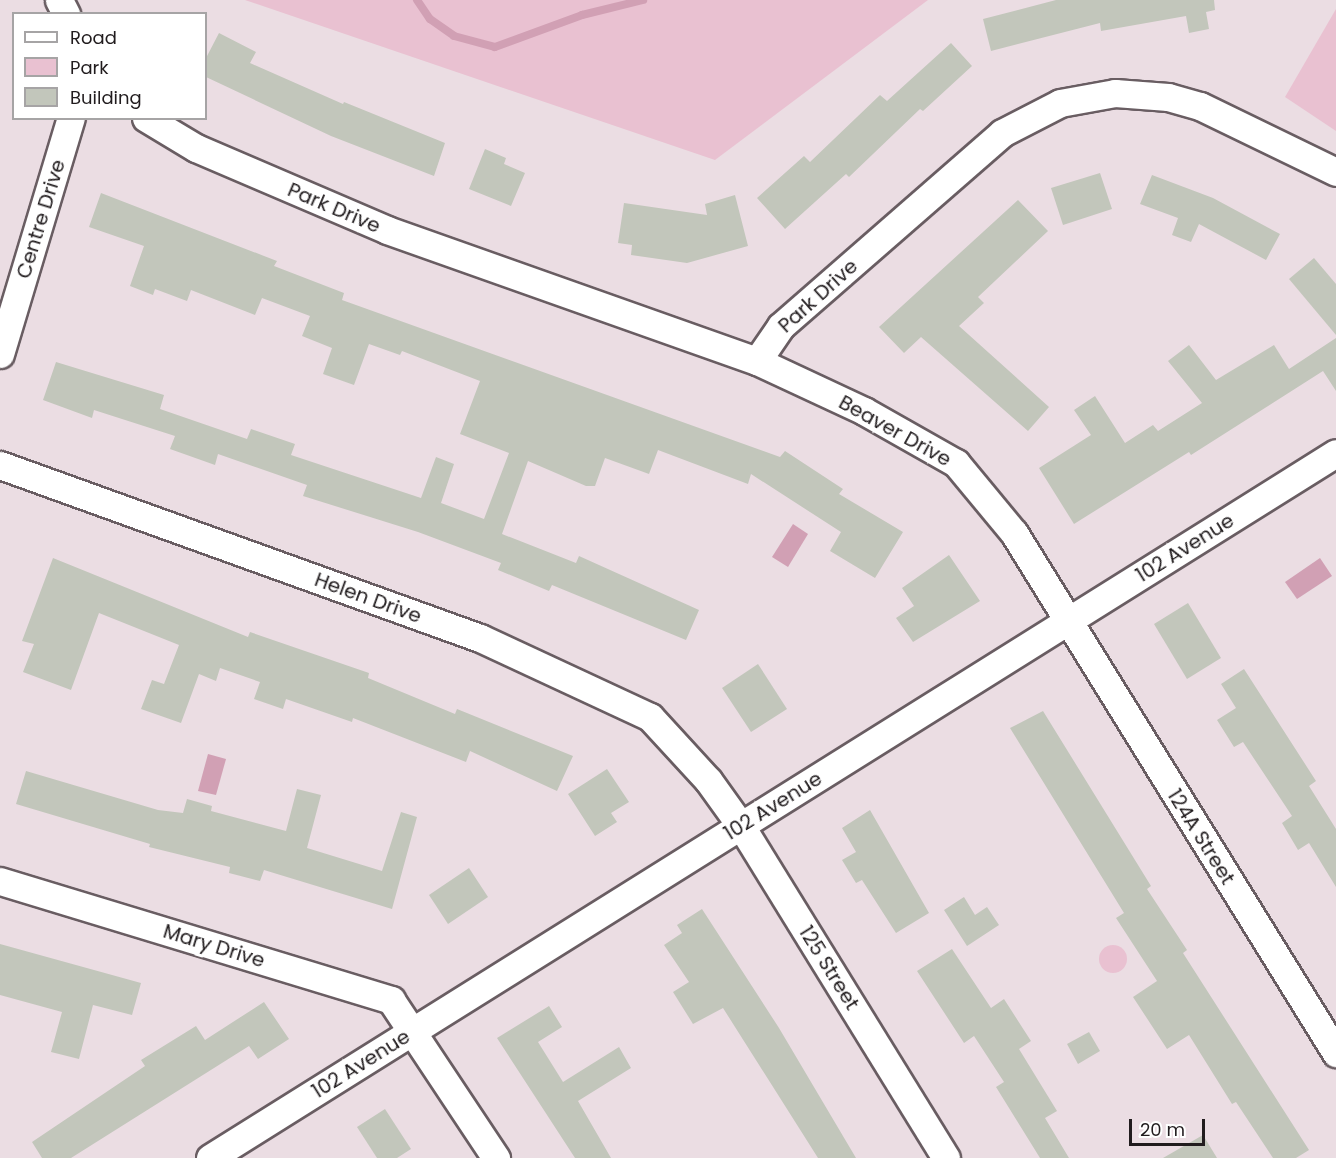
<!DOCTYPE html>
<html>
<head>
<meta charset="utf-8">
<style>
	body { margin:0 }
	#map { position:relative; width:1336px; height:1158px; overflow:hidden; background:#ebdde3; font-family:Poppins,sans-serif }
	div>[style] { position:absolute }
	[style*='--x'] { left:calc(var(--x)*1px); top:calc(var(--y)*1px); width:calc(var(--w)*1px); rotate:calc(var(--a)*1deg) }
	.green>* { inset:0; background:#e9c1d1 }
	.round { border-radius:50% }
	.water>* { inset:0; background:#d1a0b4 }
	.stream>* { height:8px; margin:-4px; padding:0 4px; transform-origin:4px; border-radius:4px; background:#d1a0b4 }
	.building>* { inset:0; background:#c2c6bb }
	.roads { filter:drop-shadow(2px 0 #695d62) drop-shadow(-2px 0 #695d62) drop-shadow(0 2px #695d62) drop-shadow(0 -2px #695d62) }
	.minor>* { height:27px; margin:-13.5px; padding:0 13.5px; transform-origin:13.5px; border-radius:13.5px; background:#fff }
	span { translate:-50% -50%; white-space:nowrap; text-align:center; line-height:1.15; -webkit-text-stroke:6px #fff; paint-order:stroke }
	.street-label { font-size:20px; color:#211c1e }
	.legend { position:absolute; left:12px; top:12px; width:195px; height:108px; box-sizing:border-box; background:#fff; border:2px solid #a6a4a5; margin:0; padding:8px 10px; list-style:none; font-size:18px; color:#211c1e }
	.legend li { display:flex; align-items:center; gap:12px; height:30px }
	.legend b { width:30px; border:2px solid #a6a4a5 }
	.scale { position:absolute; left:1129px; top:1119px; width:76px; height:27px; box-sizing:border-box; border:3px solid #211c1e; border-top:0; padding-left:8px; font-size:18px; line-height:21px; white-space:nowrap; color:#211c1e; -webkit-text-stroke:4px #fff; paint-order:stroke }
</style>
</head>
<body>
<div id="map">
	<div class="green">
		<i style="clip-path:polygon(245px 0,928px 0,715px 160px)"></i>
		<i style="clip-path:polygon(1336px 9px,1336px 131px,1285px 97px)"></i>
		<i class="round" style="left:1099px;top:945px;width:28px;height:28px"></i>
	</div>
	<div class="water">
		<i style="clip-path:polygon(793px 524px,808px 534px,788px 567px,772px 557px)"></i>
		<i style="clip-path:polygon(1320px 558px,1332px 576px,1297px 599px,1285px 582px)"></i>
		<i style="clip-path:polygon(208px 754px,226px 759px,216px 795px,198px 791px)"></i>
	</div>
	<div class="stream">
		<i style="--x:417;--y:0;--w:23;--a:56"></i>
		<i style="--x:430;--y:19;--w:29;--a:35"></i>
		<i style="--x:454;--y:36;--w:42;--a:15"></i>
		<i style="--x:495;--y:47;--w:93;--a:-20.2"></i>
		<i style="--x:582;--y:15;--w:63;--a:-13.8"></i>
	</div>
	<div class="building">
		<i style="clip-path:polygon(1056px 0,1214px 0,1215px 10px,1206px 12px,1209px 29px,1189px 33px,1186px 16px,1101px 31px,1100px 23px,991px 51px,983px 19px)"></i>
		<i style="clip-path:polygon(219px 33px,256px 52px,250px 63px,343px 104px,344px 102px,445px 143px,434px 176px,331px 136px,206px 77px,206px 58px)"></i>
		<i style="clip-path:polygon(951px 43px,972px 66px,923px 111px,920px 109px,849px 177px,846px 174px,785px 229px,757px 198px,804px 156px,810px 162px,880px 95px,887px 101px)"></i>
		<i style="clip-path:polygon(485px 149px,506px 158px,504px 164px,525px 173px,511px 206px,469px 189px)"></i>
		<i style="clip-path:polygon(1100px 173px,1112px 209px,1063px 225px,1051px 188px)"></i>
		<i style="clip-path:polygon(1152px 175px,1213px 198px,1280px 234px,1266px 260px,1199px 224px,1191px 242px,1172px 235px,1178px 218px,1140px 204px)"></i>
		<i style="clip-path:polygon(101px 193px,277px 261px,274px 266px,344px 293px,342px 300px,780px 457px,785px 451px,843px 489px,839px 494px,903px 532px,875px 578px,830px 551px,841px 532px,751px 474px,748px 484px,658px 450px,649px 474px,605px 458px,595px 486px,586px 486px,528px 461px,502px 534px,576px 563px,579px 556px,699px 610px,686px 640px,552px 585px,549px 591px,498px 570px,501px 563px,418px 532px,303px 496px,307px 485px,218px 454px,215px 465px,170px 449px,175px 436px,94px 410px,92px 418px,43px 400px,56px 362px,164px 395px,160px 409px,247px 439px,251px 429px,295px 444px,291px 455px,421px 498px,436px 457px,454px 464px,441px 503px,484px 519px,509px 453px,460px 434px,480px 381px,402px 351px,400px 355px,369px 344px,354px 385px,323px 374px,332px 348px,302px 336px,310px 316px,262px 298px,255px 315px,191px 290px,187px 301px,155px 289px,153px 295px,130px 286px,144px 246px,89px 227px)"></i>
		<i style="clip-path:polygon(735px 195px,748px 246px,687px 263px,631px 255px,632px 245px,618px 243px,624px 203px,707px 215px,705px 204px)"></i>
		<i style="clip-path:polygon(1018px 200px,1048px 231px,978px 297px,984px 303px,959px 326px,1049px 407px,1028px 431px,921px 337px,904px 353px,879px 327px)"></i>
		<i style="clip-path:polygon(1314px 258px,1336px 284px,1336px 335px,1289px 279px)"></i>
		<i style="clip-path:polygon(1336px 338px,1336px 391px,1323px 371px,1191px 455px,1189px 452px,1074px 524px,1039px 468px,1091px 435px,1074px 410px,1095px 396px,1125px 443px,1153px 425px,1158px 431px,1202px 403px,1168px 361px,1189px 345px,1216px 380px,1274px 345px,1289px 369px)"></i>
		<i style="clip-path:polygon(949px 555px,980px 601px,913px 642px,896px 618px,914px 606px,902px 588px)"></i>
		<i style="clip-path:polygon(53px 558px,248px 637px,250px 632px,369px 673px,368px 678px,455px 714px,457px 709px,573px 756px,557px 791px,470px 751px,466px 762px,353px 718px,352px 722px,286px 699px,283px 709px,254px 699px,260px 682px,220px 668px,216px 681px,199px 674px,181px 723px,141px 709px,152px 680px,164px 684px,179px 645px,99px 613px,71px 690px,23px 672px,34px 644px,22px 641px)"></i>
		<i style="clip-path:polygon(1188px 603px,1221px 658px,1187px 679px,1154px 624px)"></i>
		<i style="clip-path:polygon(758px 664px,787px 709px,751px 732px,722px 688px)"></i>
		<i style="clip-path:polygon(1244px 669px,1316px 781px,1309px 786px,1336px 829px,1336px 887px,1309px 843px,1298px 850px,1282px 823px,1292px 816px,1243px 742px,1234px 747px,1217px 720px,1236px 708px,1221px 684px)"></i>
		<i style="clip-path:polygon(1043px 711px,1151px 886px,1147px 889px,1187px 950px,1183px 953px,1309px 1150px,1296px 1158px,1273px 1158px,1236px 1102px,1232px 1104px,1189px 1035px,1167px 1049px,1133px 997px,1157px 981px,1116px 918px,1124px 913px,1010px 728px)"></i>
		<i style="clip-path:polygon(607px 769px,629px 802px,611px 813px,617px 822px,595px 836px,568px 794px)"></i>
		<i style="clip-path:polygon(26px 771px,158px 810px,183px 813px,187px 799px,212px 806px,211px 811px,286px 831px,297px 789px,321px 795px,307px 848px,382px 871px,401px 812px,417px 817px,392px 909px,264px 870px,260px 881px,229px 873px,230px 867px,149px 847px,150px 844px,16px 804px)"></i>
		<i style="clip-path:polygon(870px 810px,929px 913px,896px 933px,862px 880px,856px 883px,842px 860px,856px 852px,842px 828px)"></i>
		<i style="clip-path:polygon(469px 868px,488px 897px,448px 924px,429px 895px)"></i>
		<i style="clip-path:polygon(964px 897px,975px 915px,987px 907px,999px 925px,967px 946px,944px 910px)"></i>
		<i style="clip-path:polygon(702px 909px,779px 1028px,856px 1158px,818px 1158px,723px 1008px,693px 1024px,673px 992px,689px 982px,664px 945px,682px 933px,677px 925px)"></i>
		<i style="clip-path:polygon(0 944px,141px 983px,132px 1015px,93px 1005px,79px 1059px,51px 1052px,62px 1012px,0 995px)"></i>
		<i style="clip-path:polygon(952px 949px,991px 1008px,1004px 999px,1031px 1041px,1019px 1049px,1057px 1111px,1045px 1118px,1069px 1158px,1040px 1158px,996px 1087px,1004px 1082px,974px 1036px,964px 1043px,917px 971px)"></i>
		<i style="clip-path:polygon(264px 1002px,289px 1039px,258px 1059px,249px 1046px,71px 1158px,42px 1158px,32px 1142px,145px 1066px,141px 1060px,196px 1026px,205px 1040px)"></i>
		<i style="clip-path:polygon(549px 1006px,562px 1027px,538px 1042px,563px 1082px,619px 1047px,631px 1068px,578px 1101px,611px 1158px,575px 1158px,497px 1038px)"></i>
		<i style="clip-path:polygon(1089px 1032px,1100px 1051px,1078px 1064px,1067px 1044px)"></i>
		<i style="clip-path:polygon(385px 1109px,411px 1149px,397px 1158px,377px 1158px,357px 1127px)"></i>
		<i style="clip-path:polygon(1203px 1135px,1217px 1158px,1163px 1158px)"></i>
	</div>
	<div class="roads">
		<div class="minor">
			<i style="--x:59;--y:0;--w:16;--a:63"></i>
			<i style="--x:146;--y:118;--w:58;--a:31"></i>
			<i style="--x:196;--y:148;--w:208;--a:23.2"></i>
			<i style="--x:387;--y:230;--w:393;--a:19.5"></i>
			<i style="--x:757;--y:361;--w:42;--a:-55.6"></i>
			<i style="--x:781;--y:326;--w:293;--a:-41.1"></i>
			<i style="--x:1002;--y:133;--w:65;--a:-27.3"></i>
			<i style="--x:1060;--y:103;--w:56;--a:-10.3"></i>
			<i style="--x:1115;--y:93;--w:53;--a:4.3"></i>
			<i style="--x:1168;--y:97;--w:33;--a:16"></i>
			<i style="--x:1200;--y:106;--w:151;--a:25.9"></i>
			<i style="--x:0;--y:354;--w:246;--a:-73.3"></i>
			<i style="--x:757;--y:361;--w:118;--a:25"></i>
			<i style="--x:864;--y:411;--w:106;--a:29.5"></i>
			<i style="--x:956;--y:463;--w:91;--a:50.4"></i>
			<i style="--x:1014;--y:533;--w:612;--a:58.23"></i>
			<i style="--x:0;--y:465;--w:510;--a:19.82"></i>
			<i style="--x:480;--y:638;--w:187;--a:24.9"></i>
			<i style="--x:650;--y:717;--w:86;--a:47.4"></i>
			<i style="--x:708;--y:780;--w:57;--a:54.3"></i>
			<i style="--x:741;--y:826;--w:390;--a:58.3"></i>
			<i style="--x:0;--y:881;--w:409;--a:16.9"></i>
			<i style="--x:391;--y:1000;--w:190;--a:56.4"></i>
			<i style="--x:210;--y:1158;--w:1328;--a:-32.05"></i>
		</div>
	</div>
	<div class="street-label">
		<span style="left:334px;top:208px;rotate:23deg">Park Drive</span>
		<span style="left:41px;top:219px;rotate:-73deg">Centre Drive</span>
		<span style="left:818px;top:296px;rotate:-42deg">Park Drive</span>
		<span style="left:895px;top:431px;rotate:29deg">Beaver Drive</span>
		<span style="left:1185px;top:548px;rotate:-32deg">102 Avenue</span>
		<span style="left:368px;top:598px;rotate:20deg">Helen Drive</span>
		<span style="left:773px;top:806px;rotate:-32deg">102 Avenue</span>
		<span style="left:1201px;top:837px;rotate:58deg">124A Street</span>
		<span style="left:214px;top:946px;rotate:17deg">Mary Drive</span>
		<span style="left:829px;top:968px;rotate:58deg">125 Street</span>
		<span style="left:361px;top:1064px;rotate:-32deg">102 Avenue</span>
	</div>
	<ul class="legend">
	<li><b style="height:8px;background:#fff"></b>Road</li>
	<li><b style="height:16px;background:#e9c1d1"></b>Park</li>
	<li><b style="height:16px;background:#c2c6bb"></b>Building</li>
	</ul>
	<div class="scale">20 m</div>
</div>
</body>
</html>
